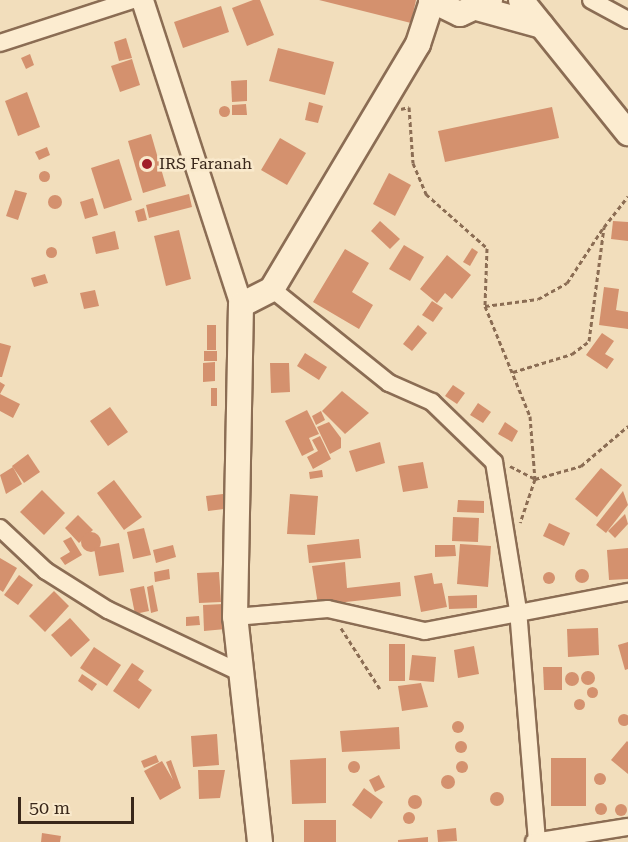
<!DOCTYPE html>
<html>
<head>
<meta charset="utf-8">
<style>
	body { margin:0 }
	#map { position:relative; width:628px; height:842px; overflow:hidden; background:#f2debc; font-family:"Roboto Serif",serif }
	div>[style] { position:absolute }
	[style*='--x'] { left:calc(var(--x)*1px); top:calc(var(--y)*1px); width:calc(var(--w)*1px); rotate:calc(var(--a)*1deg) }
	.building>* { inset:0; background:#d4916e }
	.round { border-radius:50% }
	.path>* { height:3px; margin-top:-1.5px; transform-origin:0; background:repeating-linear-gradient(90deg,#8b6d54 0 4.5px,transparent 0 7.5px) }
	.roads { filter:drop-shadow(2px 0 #8b6d54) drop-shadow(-2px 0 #8b6d54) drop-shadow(0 2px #8b6d54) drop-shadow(0 -2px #8b6d54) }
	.minor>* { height:16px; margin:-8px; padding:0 8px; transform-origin:8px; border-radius:8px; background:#fcecd0 }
	.tertiary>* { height:21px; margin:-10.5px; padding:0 10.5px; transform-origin:10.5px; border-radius:10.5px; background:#fcecd0 }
	.secondary>* { height:24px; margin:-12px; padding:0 12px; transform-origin:12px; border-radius:12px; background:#fcecd0 }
	.dots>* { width:16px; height:16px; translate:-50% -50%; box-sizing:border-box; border:3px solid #f9e9cc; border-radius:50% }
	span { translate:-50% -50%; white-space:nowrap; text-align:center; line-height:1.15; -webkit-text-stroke:5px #f9e9cc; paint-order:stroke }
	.poi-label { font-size:16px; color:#39271a }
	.left { translate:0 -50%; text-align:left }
	.scale { position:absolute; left:18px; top:797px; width:116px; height:27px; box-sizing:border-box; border:3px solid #39271a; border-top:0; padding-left:8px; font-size:18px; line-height:21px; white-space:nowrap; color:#39271a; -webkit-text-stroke:4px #f9e9cc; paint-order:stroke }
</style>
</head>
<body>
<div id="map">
	<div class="building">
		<i style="clip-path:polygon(253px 0,260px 0,274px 35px,247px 46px,232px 8px)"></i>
		<i style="clip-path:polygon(319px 0,416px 0,411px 23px)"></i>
		<i style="clip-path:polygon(221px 6px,229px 32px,183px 48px,174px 22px)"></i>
		<i style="clip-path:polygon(126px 38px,132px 58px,119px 61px,114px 42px)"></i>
		<i style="clip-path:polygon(278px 48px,334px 62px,325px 95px,269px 81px)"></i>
		<i style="clip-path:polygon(30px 54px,34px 65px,26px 69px,21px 58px)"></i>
		<i style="clip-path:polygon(132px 59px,140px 85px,120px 92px,111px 66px)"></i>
		<i style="clip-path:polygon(247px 80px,247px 101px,232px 102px,231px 81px)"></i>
		<i style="clip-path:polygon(27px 92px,40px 127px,18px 136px,5px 101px)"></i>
		<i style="clip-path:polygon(309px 102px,323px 106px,318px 123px,305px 120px)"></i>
		<i style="clip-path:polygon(246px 104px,247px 115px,232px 115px,232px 105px)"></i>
		<i class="round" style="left:218.5px;top:105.5px;width:11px;height:11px"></i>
		<i style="clip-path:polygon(552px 107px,559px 138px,445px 162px,438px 131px)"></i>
		<i style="clip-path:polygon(151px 134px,166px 186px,143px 193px,128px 141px)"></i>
		<i style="clip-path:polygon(280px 138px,306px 153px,287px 185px,261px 170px)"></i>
		<i style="clip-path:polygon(47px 147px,50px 155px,39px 160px,35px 152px)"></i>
		<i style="clip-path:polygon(119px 159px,132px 200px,104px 209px,91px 168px)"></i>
		<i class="round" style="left:38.5px;top:170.5px;width:11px;height:11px"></i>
		<i style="clip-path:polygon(389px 173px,411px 185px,395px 216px,373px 204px)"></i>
		<i style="clip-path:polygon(15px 190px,27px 193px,18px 220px,6px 216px)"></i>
		<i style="clip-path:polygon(189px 194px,192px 207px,149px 218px,146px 205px)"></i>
		<i class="round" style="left:48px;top:195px;width:14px;height:14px"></i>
		<i style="clip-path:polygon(93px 198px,98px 215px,85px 219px,80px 202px)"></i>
		<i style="clip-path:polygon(144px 208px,147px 220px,138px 222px,135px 211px)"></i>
		<i style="clip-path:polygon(380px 221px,400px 239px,390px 249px,371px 231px)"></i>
		<i style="clip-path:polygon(613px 221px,628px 222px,628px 241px,611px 239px)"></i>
		<i style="clip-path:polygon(179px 230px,191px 279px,166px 286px,154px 236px)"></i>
		<i style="clip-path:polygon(115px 231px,119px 249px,96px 254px,92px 237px)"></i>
		<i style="clip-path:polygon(404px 245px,424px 257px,410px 281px,389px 269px)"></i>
		<i class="round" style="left:45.5px;top:246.5px;width:11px;height:11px"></i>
		<i style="clip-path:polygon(472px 248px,478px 252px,470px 266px,463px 262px)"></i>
		<i style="clip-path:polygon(345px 249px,369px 263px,352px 292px,373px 305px,359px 329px,313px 302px)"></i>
		<i style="clip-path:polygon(447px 255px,471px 275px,452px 299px,445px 293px,437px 303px,420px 289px)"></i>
		<i style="clip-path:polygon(45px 274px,48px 283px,34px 287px,31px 278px)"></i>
		<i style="clip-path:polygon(604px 287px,619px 289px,616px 310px,628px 312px,628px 329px,599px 325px)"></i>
		<i style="clip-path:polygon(95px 290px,99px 306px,84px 309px,80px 293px)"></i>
		<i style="clip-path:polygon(432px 301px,443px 308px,433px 322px,422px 315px)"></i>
		<i style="clip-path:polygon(207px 325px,216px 325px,216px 350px,207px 350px)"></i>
		<i style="clip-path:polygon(418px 325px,427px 333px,412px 351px,403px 344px)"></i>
		<i style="clip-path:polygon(602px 333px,614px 341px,605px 354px,614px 359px,607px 369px,586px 355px)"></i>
		<i style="clip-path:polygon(0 343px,11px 346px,2px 377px,0 377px)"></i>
		<i style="clip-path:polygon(204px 351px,217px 351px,217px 361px,204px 361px)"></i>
		<i style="clip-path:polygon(305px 353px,327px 367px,319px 380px,297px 366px)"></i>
		<i style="clip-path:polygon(215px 362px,215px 381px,203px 382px,203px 363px)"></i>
		<i style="clip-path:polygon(270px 363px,289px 363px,290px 392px,271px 393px)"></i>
		<i style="clip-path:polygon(0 382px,5px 385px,0 394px,20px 404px,13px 418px,0 411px)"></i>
		<i style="clip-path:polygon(453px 385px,465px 393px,457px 404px,445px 396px)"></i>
		<i style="clip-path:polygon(211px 388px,217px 388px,217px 406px,211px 406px)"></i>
		<i style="clip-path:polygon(342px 391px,369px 413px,345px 434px,322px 411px)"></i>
		<i style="clip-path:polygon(478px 403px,491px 412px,483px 423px,470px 415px)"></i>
		<i style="clip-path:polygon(110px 407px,128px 432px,108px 446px,90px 421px)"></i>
		<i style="clip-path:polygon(307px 410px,319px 434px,309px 438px,314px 450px,302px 456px,285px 421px)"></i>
		<i style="clip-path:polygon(321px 411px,325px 420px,316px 425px,312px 416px)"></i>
		<i style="clip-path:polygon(329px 422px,341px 438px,341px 448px,330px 454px,317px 427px)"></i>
		<i style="clip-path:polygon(505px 422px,518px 431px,512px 442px,498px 434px)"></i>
		<i style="clip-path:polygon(320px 436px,331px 459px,313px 469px,307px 457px,318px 451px,312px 440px)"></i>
		<i style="clip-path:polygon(380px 442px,385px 463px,356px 472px,349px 451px)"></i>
		<i style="clip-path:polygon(28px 454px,40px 472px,24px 483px,12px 466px)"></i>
		<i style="clip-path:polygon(423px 462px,428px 488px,403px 492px,398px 466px)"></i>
		<i style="clip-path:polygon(13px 467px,22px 484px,6px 494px,0 475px)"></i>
		<i style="clip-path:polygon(601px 468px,622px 485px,597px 517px,575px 499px)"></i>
		<i style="clip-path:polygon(322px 470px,323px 477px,310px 479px,309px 472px)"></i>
		<i style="clip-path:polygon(114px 480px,142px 517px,124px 530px,97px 493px)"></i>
		<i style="clip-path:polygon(42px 490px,65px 513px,44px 535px,20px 512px)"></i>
		<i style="clip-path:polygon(623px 491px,628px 505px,606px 533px,596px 525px)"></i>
		<i style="clip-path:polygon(223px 494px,224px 509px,208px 511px,206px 496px)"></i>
		<i style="clip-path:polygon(290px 494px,318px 496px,315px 535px,287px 534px)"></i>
		<i style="clip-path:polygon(458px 500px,484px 501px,484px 513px,457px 512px)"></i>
		<i style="clip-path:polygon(625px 514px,628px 524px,615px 538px,608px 531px)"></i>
		<i style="clip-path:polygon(78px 515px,93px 530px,79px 543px,65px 528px)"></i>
		<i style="clip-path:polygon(453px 517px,479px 518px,478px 542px,452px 541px)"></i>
		<i style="clip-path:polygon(549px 523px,570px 533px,564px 546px,543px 536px)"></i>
		<i style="clip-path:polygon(144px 528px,151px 555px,133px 559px,127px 532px)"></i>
		<i class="round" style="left:81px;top:532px;width:20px;height:20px"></i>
		<i style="clip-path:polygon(71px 537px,82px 555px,65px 565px,60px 558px,70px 552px,63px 541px)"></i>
		<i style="clip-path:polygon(359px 539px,361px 558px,309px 563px,307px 545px)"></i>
		<i style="clip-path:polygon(119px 543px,124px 572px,99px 576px,94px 548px)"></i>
		<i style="clip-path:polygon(460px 544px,491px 546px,488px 587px,457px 584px)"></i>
		<i style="clip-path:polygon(173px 545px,176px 557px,156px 563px,153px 550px)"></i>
		<i style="clip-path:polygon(435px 545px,455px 545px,456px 556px,435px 557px)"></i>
		<i style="clip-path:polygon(628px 548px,628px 579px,609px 580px,607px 550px)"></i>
		<i style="clip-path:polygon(0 558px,17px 568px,3px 592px,0 590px)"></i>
		<i style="clip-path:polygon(345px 562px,347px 588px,400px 582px,401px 596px,318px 605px,312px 566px)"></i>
		<i class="round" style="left:575px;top:569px;width:14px;height:14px"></i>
		<i style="clip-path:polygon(169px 569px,170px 579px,155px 582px,154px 572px)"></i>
		<i class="round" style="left:543px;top:572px;width:12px;height:12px"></i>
		<i style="clip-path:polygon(219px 572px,221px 602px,199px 603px,197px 573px)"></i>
		<i style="clip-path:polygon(432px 573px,434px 584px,442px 583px,447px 607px,421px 612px,414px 576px)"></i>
		<i style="clip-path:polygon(19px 575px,33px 585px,18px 605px,4px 595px)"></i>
		<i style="clip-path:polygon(153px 585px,158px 611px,151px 613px,147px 587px)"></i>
		<i style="clip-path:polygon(144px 586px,149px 611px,135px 614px,130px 589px)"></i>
		<i style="clip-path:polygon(54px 591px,69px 606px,45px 632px,29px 616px)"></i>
		<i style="clip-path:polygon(477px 595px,477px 608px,449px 609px,448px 596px)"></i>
		<i style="clip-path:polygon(224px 604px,226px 629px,204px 631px,203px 605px)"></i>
		<i style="clip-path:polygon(199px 616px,200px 625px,186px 626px,186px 617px)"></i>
		<i style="clip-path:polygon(70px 618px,90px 640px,71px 657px,51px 635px)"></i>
		<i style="clip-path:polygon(598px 628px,599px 655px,568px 657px,567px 629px)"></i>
		<i style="clip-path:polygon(628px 642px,628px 669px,625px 670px,618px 645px)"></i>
		<i style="clip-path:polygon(389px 644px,405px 644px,405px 681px,389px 681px)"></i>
		<i style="clip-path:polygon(474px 646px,479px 674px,458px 678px,454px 650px)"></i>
		<i style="clip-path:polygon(94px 647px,121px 665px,107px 686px,80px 668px)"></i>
		<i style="clip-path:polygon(412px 655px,436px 657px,434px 682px,409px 680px)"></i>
		<i style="clip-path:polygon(132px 663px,144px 671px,138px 680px,152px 690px,139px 709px,113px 691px)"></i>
		<i style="clip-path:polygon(543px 667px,562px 667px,562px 690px,544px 690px)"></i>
		<i class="round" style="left:581px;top:671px;width:14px;height:14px"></i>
		<i class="round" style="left:565px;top:672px;width:14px;height:14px"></i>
		<i style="clip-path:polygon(82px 674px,97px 684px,92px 691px,78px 681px)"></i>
		<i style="clip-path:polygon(421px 683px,428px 707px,402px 711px,398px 686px)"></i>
		<i class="round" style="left:586.5px;top:686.5px;width:11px;height:11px"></i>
		<i class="round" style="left:573.5px;top:698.5px;width:11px;height:11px"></i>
		<i class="round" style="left:618px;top:714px;width:12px;height:12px"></i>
		<i class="round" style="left:452px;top:721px;width:12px;height:12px"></i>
		<i style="clip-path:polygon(399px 727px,400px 749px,342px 752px,340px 731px)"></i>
		<i style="clip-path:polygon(217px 734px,219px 765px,193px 767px,191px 736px)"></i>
		<i style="clip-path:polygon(627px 741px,628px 742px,628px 774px,611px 760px)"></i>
		<i class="round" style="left:455px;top:741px;width:12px;height:12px"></i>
		<i style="clip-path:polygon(156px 755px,159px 762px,144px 768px,141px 761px)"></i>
		<i style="clip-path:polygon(326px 758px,326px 803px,292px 804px,290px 760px)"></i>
		<i style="clip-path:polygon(551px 758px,586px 758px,586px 806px,551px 806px)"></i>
		<i style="clip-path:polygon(171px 760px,181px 788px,160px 800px,144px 771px,162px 761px,173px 780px,166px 762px)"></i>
		<i class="round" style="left:348px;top:761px;width:12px;height:12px"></i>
		<i class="round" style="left:456px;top:761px;width:12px;height:12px"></i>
		<i style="clip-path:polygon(198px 770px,225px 770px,220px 798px,199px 799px)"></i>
		<i class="round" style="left:594px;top:773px;width:12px;height:12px"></i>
		<i style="clip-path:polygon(379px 775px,385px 787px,375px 792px,369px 780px)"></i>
		<i class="round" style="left:441px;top:775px;width:14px;height:14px"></i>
		<i style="clip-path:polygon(364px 788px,383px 802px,371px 819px,352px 805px)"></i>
		<i class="round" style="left:490px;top:792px;width:14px;height:14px"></i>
		<i class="round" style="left:408px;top:795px;width:14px;height:14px"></i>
		<i class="round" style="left:595px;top:803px;width:12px;height:12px"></i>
		<i class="round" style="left:615px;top:804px;width:12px;height:12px"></i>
		<i class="round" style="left:403px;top:812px;width:12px;height:12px"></i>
		<i style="clip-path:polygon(304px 820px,336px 820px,336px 842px,304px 842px)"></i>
		<i style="clip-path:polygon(456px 828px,457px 841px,438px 842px,437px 830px)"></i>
		<i style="clip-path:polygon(42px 833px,61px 836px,60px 842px,41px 842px)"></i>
		<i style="clip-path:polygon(428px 837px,428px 842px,398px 842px,398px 840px)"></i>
	</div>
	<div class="path">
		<i style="--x:401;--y:109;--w:8;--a:-14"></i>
		<i style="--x:409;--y:107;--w:56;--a:85.9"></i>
		<i style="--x:413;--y:163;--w:34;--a:67"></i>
		<i style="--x:426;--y:194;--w:81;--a:41.5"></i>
		<i style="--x:487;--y:248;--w:58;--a:92"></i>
		<i style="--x:485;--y:306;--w:119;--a:67.8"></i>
		<i style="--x:530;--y:416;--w:63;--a:85.5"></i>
		<i style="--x:535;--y:479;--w:46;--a:108.8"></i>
		<i style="--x:485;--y:306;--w:53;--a:-7.5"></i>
		<i style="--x:538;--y:299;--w:33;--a:-29"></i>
		<i style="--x:567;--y:283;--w:66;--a:-56.8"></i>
		<i style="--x:513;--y:372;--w:62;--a:-17"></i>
		<i style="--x:572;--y:354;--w:21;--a:-37"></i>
		<i style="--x:589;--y:341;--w:115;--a:-82.5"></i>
		<i style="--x:604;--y:227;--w:39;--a:-52"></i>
		<i style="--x:510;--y:466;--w:28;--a:27"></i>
		<i style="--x:535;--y:479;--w:48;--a:-15.8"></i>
		<i style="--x:581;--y:466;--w:62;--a:-40.4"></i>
		<i style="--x:341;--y:628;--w:72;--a:57.4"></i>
	</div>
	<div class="roads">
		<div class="minor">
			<i style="--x:591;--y:0;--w:42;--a:28.4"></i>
			<i style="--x:0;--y:43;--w:139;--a:-18"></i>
			<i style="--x:272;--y:289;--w:150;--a:38.8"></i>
			<i style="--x:389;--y:383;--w:47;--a:23.8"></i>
			<i style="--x:432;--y:402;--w:86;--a:44.1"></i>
			<i style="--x:494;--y:462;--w:150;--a:80.8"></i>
			<i style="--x:518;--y:610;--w:233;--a:85.3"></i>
			<i style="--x:0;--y:528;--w:63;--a:43.1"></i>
			<i style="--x:46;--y:571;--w:73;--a:32.2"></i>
			<i style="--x:108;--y:610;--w:145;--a:25.3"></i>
			<i style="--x:235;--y:617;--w:93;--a:-4.9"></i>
			<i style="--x:328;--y:609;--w:99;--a:12.8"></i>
			<i style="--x:425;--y:631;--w:207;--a:-10.9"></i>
			<i style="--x:534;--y:842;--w:95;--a:-9.1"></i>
		</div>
		<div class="tertiary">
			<i style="--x:142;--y:0;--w:321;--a:72"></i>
		</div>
		<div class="secondary">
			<i style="--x:431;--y:0;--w:32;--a:26"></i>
			<i style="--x:460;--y:14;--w:33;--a:-25"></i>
			<i style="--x:521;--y:0;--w:171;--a:51.2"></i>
			<i style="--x:480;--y:9;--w:64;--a:15.3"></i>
			<i style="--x:260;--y:842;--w:226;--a:-96.3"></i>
			<i style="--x:235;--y:617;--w:312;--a:-88.9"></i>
			<i style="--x:241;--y:305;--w:35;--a:-27"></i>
			<i style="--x:272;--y:289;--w:285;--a:-59.2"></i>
			<i style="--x:418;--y:44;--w:45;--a:-72"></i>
		</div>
	</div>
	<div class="dots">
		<i style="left:147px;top:164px;background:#a01e28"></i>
	</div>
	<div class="poi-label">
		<span class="left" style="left:159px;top:164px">IRS Faranah</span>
	</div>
	<div class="scale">50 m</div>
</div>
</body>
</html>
